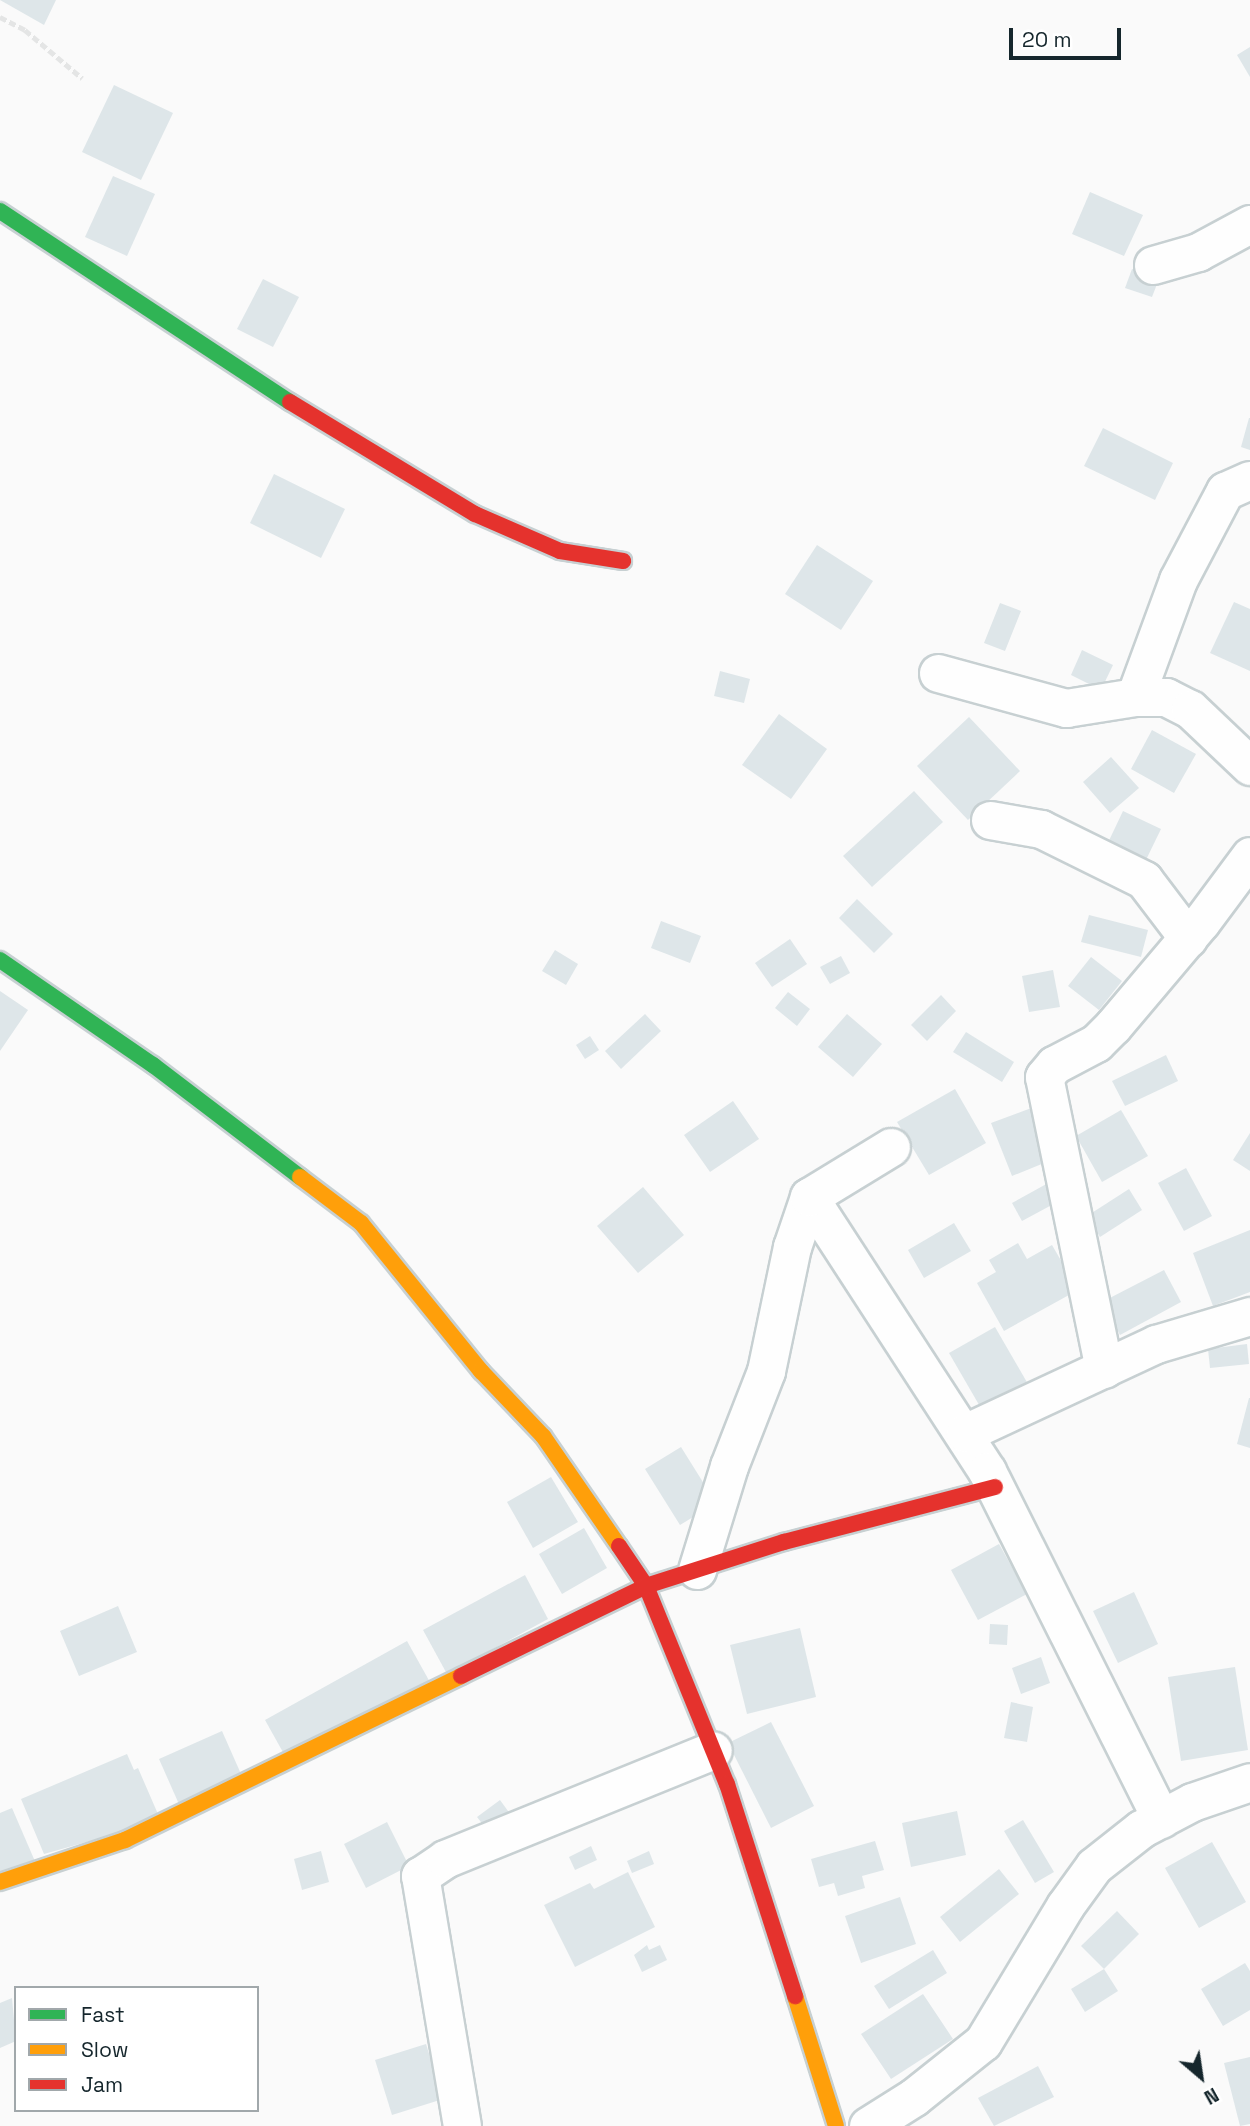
<!DOCTYPE html>
<html>
<head>
<meta charset="utf-8">
<style>
	body { margin:0 }
	#map { position:relative; width:1250px; height:2126px; overflow:hidden; background:#fafafa; font-family:"Space Grotesk",sans-serif }
	div>[style] { position:absolute }
	[style*='--x'] { left:calc(var(--x)*1px); top:calc(var(--y)*1px); width:calc(var(--w)*1px); rotate:calc(var(--a)*1deg) }
	.building>* { inset:0; background:#dee6e9 }
	.path>* { height:4.5px; margin-top:-2.25px; transform-origin:0; background:repeating-linear-gradient(90deg,#e4e5e5 0 7px,transparent 0 10.5px) }
	.roads { filter:drop-shadow(2px 0 #c7d0d2) drop-shadow(-2px 0 #c7d0d2) drop-shadow(0 2px #c7d0d2) drop-shadow(0 -2px #c7d0d2) }
	.street>* { height:37px; margin:-18.5px; padding:0 18.5px; transform-origin:18.5px; border-radius:18.5px; background:#fefefe }
	.fast>* { height:16px; margin:-8px; padding:0 8px; transform-origin:8px; border-radius:8px; background:#30b455 }
	.slow>* { height:16px; margin:-8px; padding:0 8px; transform-origin:8px; border-radius:8px; background:#ff9f0a }
	.jam>* { height:16px; margin:-8px; padding:0 8px; transform-origin:8px; border-radius:8px; background:#e5322d }
	span { translate:-50% -50%; white-space:nowrap; text-align:center; line-height:1.15; -webkit-text-stroke:5px #fff; paint-order:stroke }
	.legend { position:absolute; left:14px; top:1986px; width:245px; height:126px; box-sizing:border-box; background:#fff; border:2px solid #a1a8ab; margin:0; padding:9px 12px; list-style:none; font-size:21px; color:#15262c }
	.legend li { display:flex; align-items:center; gap:14px; height:35px }
	.legend b { width:35px; border:2px solid #a1a8ab }
	.north { position:absolute; left:1166px; top:2042px; width:70px; height:70px; -webkit-text-stroke:5px #fff; paint-order:stroke; rotate:151deg; font-size:19px; font-weight:700; line-height:28px; text-align:center; color:#15262c }
	.north::after { content:''; display:block; margin:auto; width:24px; height:32px; background:#15262c; clip-path:polygon(50% 0,100% 100%,50% 72%,0 100%) }
	.scale { position:absolute; left:1009px; top:28px; width:112px; height:32px; box-sizing:border-box; border:4px solid #15262c; border-top:0; padding-left:9px; font-size:21px; line-height:24px; white-space:nowrap; color:#15262c; -webkit-text-stroke:5px #fff; paint-order:stroke }
</style>
</head>
<body>
<div id="map">
	<div class="building">
		<i style="clip-path:polygon(0 0,56px 0,44px 25px)"></i>
		<i style="clip-path:polygon(1250px 47px,1250px 77px,1237px 55px)"></i>
		<i style="clip-path:polygon(114px 85px,173px 113px,141px 180px,82px 152px)"></i>
		<i style="clip-path:polygon(113px 176px,155px 194px,127px 256px,85px 237px)"></i>
		<i style="clip-path:polygon(1090px 192px,1143px 215px,1124px 256px,1072px 234px)"></i>
		<i style="clip-path:polygon(1132px 269px,1159px 279px,1152px 297px,1125px 288px)"></i>
		<i style="clip-path:polygon(263px 279px,299px 297px,273px 347px,237px 329px)"></i>
		<i style="clip-path:polygon(1249px 418px,1250px 418px,1250px 450px,1241px 447px)"></i>
		<i style="clip-path:polygon(1103px 428px,1173px 463px,1155px 500px,1084px 466px)"></i>
		<i style="clip-path:polygon(274px 474px,345px 509px,321px 558px,250px 523px)"></i>
		<i style="clip-path:polygon(817px 545px,873px 581px,841px 630px,785px 594px)"></i>
		<i style="clip-path:polygon(1234px 602px,1250px 609px,1250px 671px,1210px 653px)"></i>
		<i style="clip-path:polygon(1000px 603px,1021px 611px,1005px 651px,984px 643px)"></i>
		<i style="clip-path:polygon(1082px 650px,1113px 665px,1101px 690px,1071px 675px)"></i>
		<i style="clip-path:polygon(720px 671px,750px 679px,744px 703px,714px 696px)"></i>
		<i style="clip-path:polygon(779px 714px,827px 749px,791px 799px,742px 765px)"></i>
		<i style="clip-path:polygon(969px 717px,1020px 771px,968px 820px,917px 766px)"></i>
		<i style="clip-path:polygon(1152px 730px,1196px 754px,1174px 793px,1131px 769px)"></i>
		<i style="clip-path:polygon(1111px 757px,1139px 788px,1110px 813px,1083px 782px)"></i>
		<i style="clip-path:polygon(914px 791px,943px 822px,872px 887px,843px 856px)"></i>
		<i style="clip-path:polygon(1123px 811px,1161px 829px,1143px 866px,1105px 849px)"></i>
		<i style="clip-path:polygon(857px 899px,893px 934px,874px 953px,839px 918px)"></i>
		<i style="clip-path:polygon(1089px 915px,1148px 930px,1141px 957px,1081px 942px)"></i>
		<i style="clip-path:polygon(661px 921px,701px 936px,690px 963px,651px 948px)"></i>
		<i style="clip-path:polygon(790px 939px,807px 964px,772px 987px,755px 963px)"></i>
		<i style="clip-path:polygon(555px 950px,578px 964px,566px 985px,542px 971px)"></i>
		<i style="clip-path:polygon(841px 956px,850px 973px,830px 984px,820px 967px)"></i>
		<i style="clip-path:polygon(1091px 957px,1122px 981px,1099px 1010px,1068px 986px)"></i>
		<i style="clip-path:polygon(1053px 970px,1060px 1007px,1029px 1012px,1022px 976px)"></i>
		<i style="clip-path:polygon(0 991px,28px 1010px,0 1051px)"></i>
		<i style="clip-path:polygon(788px 992px,810px 1009px,797px 1026px,775px 1008px)"></i>
		<i style="clip-path:polygon(941px 995px,956px 1011px,927px 1041px,911px 1025px)"></i>
		<i style="clip-path:polygon(645px 1014px,661px 1031px,621px 1069px,605px 1051px)"></i>
		<i style="clip-path:polygon(847px 1014px,882px 1044px,853px 1077px,818px 1047px)"></i>
		<i style="clip-path:polygon(966px 1032px,1014px 1062px,1002px 1082px,953px 1052px)"></i>
		<i style="clip-path:polygon(590px 1036px,599px 1050px,585px 1059px,576px 1045px)"></i>
		<i style="clip-path:polygon(1166px 1055px,1178px 1081px,1125px 1106px,1112px 1081px)"></i>
		<i style="clip-path:polygon(955px 1089px,986px 1143px,929px 1175px,897px 1122px)"></i>
		<i style="clip-path:polygon(733px 1101px,759px 1139px,710px 1172px,684px 1135px)"></i>
		<i style="clip-path:polygon(1034px 1107px,1054px 1159px,1012px 1176px,991px 1123px)"></i>
		<i style="clip-path:polygon(1121px 1110px,1148px 1156px,1102px 1182px,1076px 1136px)"></i>
		<i style="clip-path:polygon(1250px 1133px,1250px 1171px,1233px 1160px)"></i>
		<i style="clip-path:polygon(1186px 1168px,1212px 1216px,1184px 1231px,1158px 1183px)"></i>
		<i style="clip-path:polygon(1050px 1182px,1061px 1200px,1022px 1221px,1012px 1203px)"></i>
		<i style="clip-path:polygon(643px 1187px,684px 1235px,638px 1273px,597px 1226px)"></i>
		<i style="clip-path:polygon(1129px 1189px,1142px 1210px,1100px 1237px,1087px 1216px)"></i>
		<i style="clip-path:polygon(954px 1223px,971px 1251px,924px 1278px,908px 1250px)"></i>
		<i style="clip-path:polygon(1250px 1230px,1250px 1292px,1213px 1306px,1193px 1253px)"></i>
		<i style="clip-path:polygon(1018px 1243px,1027px 1259px,1052px 1245px,1078px 1290px,1004px 1331px,977px 1283px,996px 1272px,989px 1260px)"></i>
		<i style="clip-path:polygon(1164px 1270px,1181px 1302px,1120px 1335px,1102px 1302px)"></i>
		<i style="clip-path:polygon(995px 1327px,1028px 1384px,982px 1410px,949px 1353px)"></i>
		<i style="clip-path:polygon(1247px 1344px,1249px 1364px,1210px 1368px,1208px 1349px)"></i>
		<i style="clip-path:polygon(1249px 1398px,1250px 1398px,1250px 1448px,1237px 1444px)"></i>
		<i style="clip-path:polygon(681px 1447px,716px 1503px,680px 1525px,645px 1469px)"></i>
		<i style="clip-path:polygon(551px 1477px,578px 1522px,533px 1548px,507px 1502px)"></i>
		<i style="clip-path:polygon(584px 1528px,607px 1568px,562px 1594px,539px 1554px)"></i>
		<i style="clip-path:polygon(999px 1544px,1027px 1594px,978px 1620px,951px 1570px)"></i>
		<i style="clip-path:polygon(525px 1575px,548px 1619px,447px 1674px,423px 1630px)"></i>
		<i style="clip-path:polygon(1134px 1592px,1158px 1644px,1118px 1663px,1093px 1611px)"></i>
		<i style="clip-path:polygon(118px 1606px,137px 1652px,79px 1676px,60px 1631px)"></i>
		<i style="clip-path:polygon(990px 1624px,1008px 1625px,1007px 1645px,989px 1644px)"></i>
		<i style="clip-path:polygon(800px 1628px,816px 1697px,747px 1714px,730px 1645px)"></i>
		<i style="clip-path:polygon(407px 1641px,431px 1684px,289px 1763px,265px 1720px)"></i>
		<i style="clip-path:polygon(1041px 1657px,1050px 1683px,1021px 1694px,1012px 1668px)"></i>
		<i style="clip-path:polygon(1235px 1667px,1248px 1750px,1181px 1761px,1168px 1677px)"></i>
		<i style="clip-path:polygon(1011px 1702px,1033px 1707px,1027px 1742px,1004px 1738px)"></i>
		<i style="clip-path:polygon(771px 1722px,814px 1806px,771px 1828px,728px 1743px)"></i>
		<i style="clip-path:polygon(222px 1731px,245px 1783px,182px 1811px,159px 1759px)"></i>
		<i style="clip-path:polygon(127px 1754px,134px 1770px,138px 1768px,161px 1821px,44px 1854px,21px 1799px)"></i>
		<i style="clip-path:polygon(500px 1800px,511px 1815px,488px 1831px,477px 1817px)"></i>
		<i style="clip-path:polygon(12px 1808px,37px 1866px,0 1881px,0 1813px)"></i>
		<i style="clip-path:polygon(957px 1811px,966px 1855px,911px 1867px,902px 1823px)"></i>
		<i style="clip-path:polygon(1023px 1820px,1054px 1872px,1035px 1883px,1004px 1831px)"></i>
		<i style="clip-path:polygon(387px 1822px,409px 1866px,366px 1888px,344px 1844px)"></i>
		<i style="clip-path:polygon(875px 1841px,884px 1870px,862px 1876px,865px 1888px,838px 1896px,834px 1883px,819px 1887px,811px 1859px)"></i>
		<i style="clip-path:polygon(1212px 1842px,1246px 1902px,1199px 1928px,1165px 1868px)"></i>
		<i style="clip-path:polygon(591px 1846px,597px 1860px,575px 1870px,569px 1857px)"></i>
		<i style="clip-path:polygon(321px 1851px,329px 1882px,302px 1890px,294px 1859px)"></i>
		<i style="clip-path:polygon(649px 1851px,654px 1864px,632px 1873px,627px 1861px)"></i>
		<i style="clip-path:polygon(999px 1869px,1019px 1894px,960px 1942px,940px 1917px)"></i>
		<i style="clip-path:polygon(628px 1872px,655px 1927px,575px 1967px,544px 1905px,590px 1883px,594px 1889px)"></i>
		<i style="clip-path:polygon(900px 1897px,916px 1944px,861px 1963px,845px 1916px)"></i>
		<i style="clip-path:polygon(1117px 1911px,1139px 1934px,1104px 1969px,1081px 1946px)"></i>
		<i style="clip-path:polygon(647px 1945px,649px 1950px,660px 1945px,667px 1960px,642px 1972px,634px 1955px)"></i>
		<i style="clip-path:polygon(933px 1950px,947px 1973px,889px 2009px,874px 1986px)"></i>
		<i style="clip-path:polygon(1245px 1963px,1250px 1971px,1250px 2010px,1223px 2026px,1201px 1989px)"></i>
		<i style="clip-path:polygon(1104px 1969px,1118px 1991px,1085px 2012px,1071px 1989px)"></i>
		<i style="clip-path:polygon(923px 1994px,953px 2039px,891px 2079px,861px 2034px)"></i>
		<i style="clip-path:polygon(12px 1998px,16px 2041px,0 2048px,0 2003px)"></i>
		<i style="clip-path:polygon(426px 2044px,443px 2099px,392px 2115px,375px 2060px)"></i>
		<i style="clip-path:polygon(1250px 2057px,1250px 2124px,1240px 2126px,1224px 2063px)"></i>
		<i style="clip-path:polygon(1038px 2066px,1054px 2097px,994px 2126px,978px 2098px)"></i>
	</div>
	<div class="path">
		<i style="--x:0;--y:17;--w:28;--a:27"></i>
		<i style="--x:25;--y:30;--w:75;--a:40.1"></i>
	</div>
	<div class="roads">
		<div class="street">
			<i style="--x:1153;--y:265;--w:47;--a:-16.1"></i>
			<i style="--x:1198;--y:252;--w:59;--a:-28.3"></i>
			<i style="--x:938;--y:673;--w:133;--a:15.3"></i>
			<i style="--x:1066;--y:708;--w:70;--a:-9.1"></i>
			<i style="--x:1135;--y:697;--w:31;--a:0"></i>
			<i style="--x:1166;--y:697;--w:27;--a:27"></i>
			<i style="--x:1190;--y:709;--w:83;--a:43.5"></i>
			<i style="--x:1135;--y:697;--w:125;--a:-69.8"></i>
			<i style="--x:1178;--y:580;--w:101;--a:-62.2"></i>
			<i style="--x:1225;--y:491;--w:27;--a:-24"></i>
			<i style="--x:990;--y:820;--w:52;--a:10"></i>
			<i style="--x:1041;--y:829;--w:115;--a:26.3"></i>
			<i style="--x:1144;--y:880;--w:73;--a:52.8"></i>
			<i style="--x:809;--y:1197;--w:327;--a:57"></i>
			<i style="--x:987;--y:1471;--w:389;--a:63.4"></i>
			<i style="--x:1104;--y:1369;--w:298;--a:-101.6"></i>
			<i style="--x:1044;--y:1077;--w:16;--a:-50"></i>
			<i style="--x:1054;--y:1065;--w:47;--a:-27.6"></i>
			<i style="--x:1096;--y:1043;--w:24;--a:-45"></i>
			<i style="--x:1113;--y:1026;--w:136;--a:-49.8"></i>
			<i style="--x:1201;--y:922;--w:82;--a:-53.4"></i>
			<i style="--x:965;--y:1433;--w:211;--a:-25"></i>
			<i style="--x:1156;--y:1344;--w:98;--a:-16.6"></i>
			<i style="--x:697;--y:1570;--w:109;--a:-72.9"></i>
			<i style="--x:729;--y:1466;--w:102;--a:-68.7"></i>
			<i style="--x:766;--y:1371;--w:127;--a:-78.2"></i>
			<i style="--x:792;--y:1247;--w:53;--a:-71.2"></i>
			<i style="--x:809;--y:1197;--w:96;--a:-31.4"></i>
			<i style="--x:462;--y:2126;--w:254;--a:-99.5"></i>
			<i style="--x:420;--y:1876;--w:30;--a:-34"></i>
			<i style="--x:445;--y:1859;--w:289;--a:-22.1"></i>
			<i style="--x:868;--y:2126;--w:54;--a:-32.2"></i>
			<i style="--x:914;--y:2097;--w:88;--a:-38.6"></i>
			<i style="--x:983;--y:2042;--w:159;--a:-58.9"></i>
			<i style="--x:1065;--y:1906;--w:49;--a:-54.1"></i>
			<i style="--x:1094;--y:1866;--w:60;--a:-38.2"></i>
			<i style="--x:1141;--y:1829;--w:58;--a:-27.9"></i>
			<i style="--x:1192;--y:1802;--w:61;--a:-19"></i>
		</div>
		<div class="fast">
			<i style="--x:0;--y:211;--w:347;--a:33.4"></i>
			<i style="--x:0;--y:960;--w:186;--a:34.5"></i>
			<i style="--x:153;--y:1065;--w:185;--a:37.3"></i>
		</div>
		<div class="slow">
			<i style="--x:300;--y:1177;--w:76;--a:37"></i>
			<i style="--x:361;--y:1223;--w:191;--a:51"></i>
			<i style="--x:481;--y:1371;--w:90;--a:46.4"></i>
			<i style="--x:543;--y:1436;--w:134;--a:55.4"></i>
			<i style="--x:0;--y:1882;--w:132;--a:-18.6"></i>
			<i style="--x:125;--y:1840;--w:374;--a:-26"></i>
			<i style="--x:795;--y:1996;--w:136;--a:72.5"></i>
		</div>
		<div class="jam">
			<i style="--x:290;--y:402;--w:216;--a:31.2"></i>
			<i style="--x:475;--y:514;--w:93;--a:23.5"></i>
			<i style="--x:560;--y:551;--w:64;--a:9"></i>
			<i style="--x:619;--y:1546;--w:48;--a:56"></i>
			<i style="--x:646;--y:1586;--w:214;--a:67.8"></i>
			<i style="--x:727;--y:1784;--w:223;--a:72.2"></i>
			<i style="--x:461;--y:1676;--w:206;--a:-25.9"></i>
			<i style="--x:646;--y:1586;--w:145;--a:-17.7"></i>
			<i style="--x:784;--y:1542;--w:218;--a:-14.6"></i>
		</div>
	</div>
	<ul class="legend">
	<li><b style="height:9px;background:#30b455"></b>Fast</li>
	<li><b style="height:9px;background:#ff9f0a"></b>Slow</li>
	<li><b style="height:9px;background:#e5322d"></b>Jam</li>
	</ul>
	<div class="north">N</div>
	<div class="scale">20 m</div>
</div>
</body>
</html>
